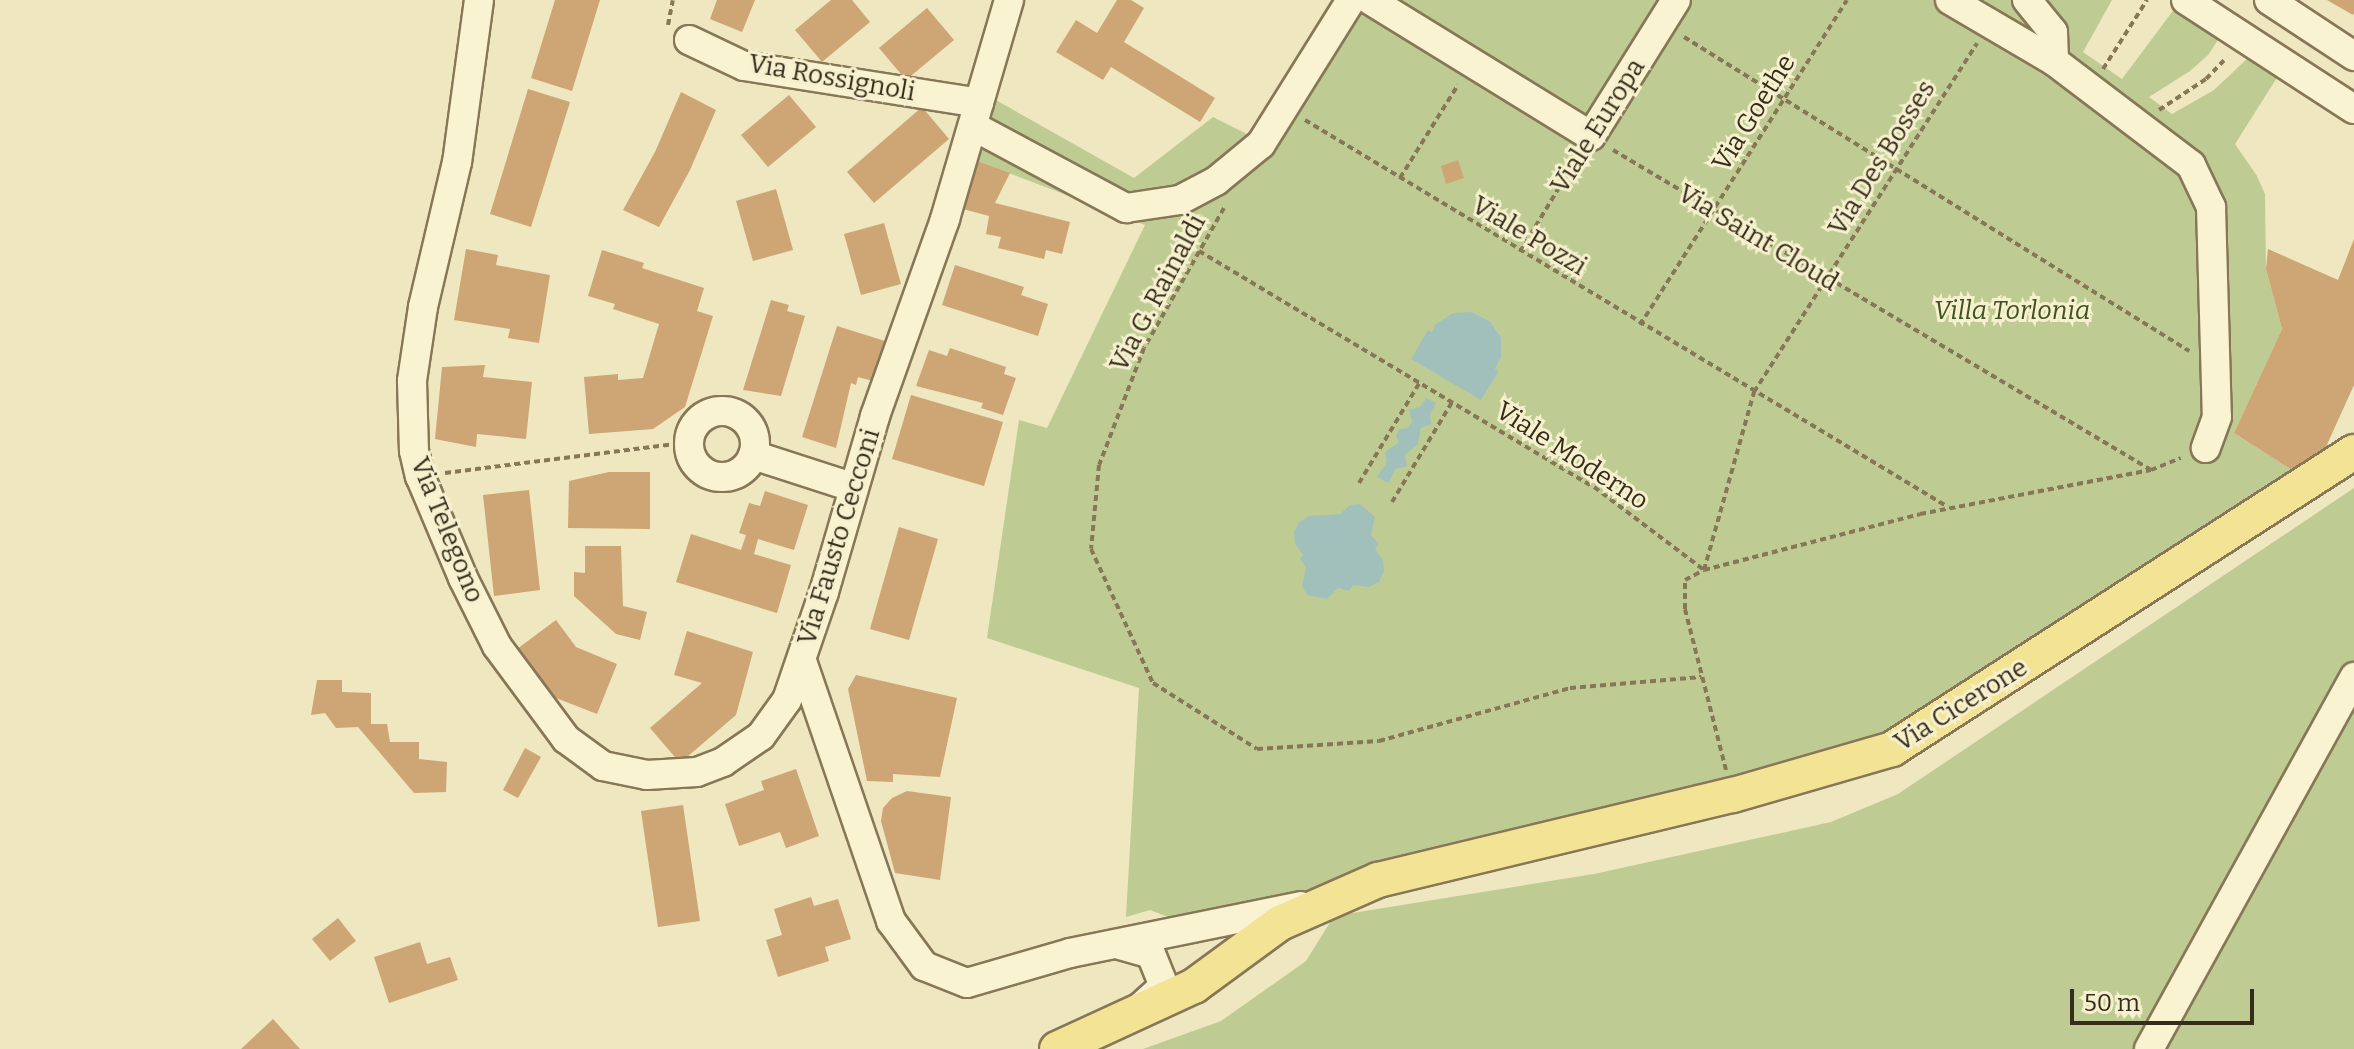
<!DOCTYPE html>
<html>
<head>
<meta charset="utf-8">
<style>
	body { margin:0 }
	#map { position:relative; width:2354px; height:1049px; overflow:hidden; background:#eee7bf; font-family:Bitter,serif }
	div>[style] { position:absolute }
	[style*='--x'] { left:calc(var(--x)*1px); top:calc(var(--y)*1px); width:calc(var(--w)*1px); rotate:calc(var(--a)*1deg) }
	.green>* { inset:0; background:#becc93 }
	.water>* { inset:0; background:#a2c0bb }
	.building>* { inset:0; background:#cea574 }
	.path>* { height:4px; margin-top:-2px; transform-origin:0; background:repeating-linear-gradient(90deg,#877757 0 6px,transparent 0 10px) }
	.roads { filter:drop-shadow(2px 0 #877757) drop-shadow(-2px 0 #877757) drop-shadow(0 2px #877757) drop-shadow(0 -2px #877757) }
	.minor>* { height:28px; margin:-14px; padding:0 14px; transform-origin:14px; border-radius:14px; background:#f9f3d2 }
	.minor>.ring { margin:-14px; padding:0; box-sizing:content-box; background:none; border:28px solid #f9f3d2; border-radius:50% }
	.major>* { height:34px; margin:-17px; padding:0 17px; transform-origin:17px; border-radius:17px; background:#f3e395 }
	span { translate:-50% -50%; white-space:nowrap; text-align:center; line-height:1.15; -webkit-text-stroke:6px #f6f0ce; paint-order:stroke }
	.street-label { font-size:26px; color:#362c1c }
	.park-label { font-size:26px; color:#405322; font-style:italic }
	.scale { position:absolute; left:2070px; top:989px; width:184px; height:36px; box-sizing:border-box; border:4px solid #362c1c; border-top:0; padding-left:10px; font-size:24px; line-height:28px; white-space:nowrap; color:#362c1c; -webkit-text-stroke:6px #f6f0ce; paint-order:stroke }
</style>
</head>
<body>
<div id="map">
	<div class="green">
		<i style="clip-path:polygon(evenodd,1331px 0,2112px 0,2083px 52px,2122px 79px,2175px 8px,2220px 37px,2208px 55px,2190px 71px,2149px 97px,2172px 114px,2214px 90px,2250px 56px,2278px 76px,2235px 144px,2257px 176px,2265px 194px,2266px 269px,2282px 329px,2234px 433px,2295px 472px,1893px 739px,1324px 886px,1176px 920px,1150px 910px,1126px 917px,1139px 688px,987px 638px,1019px 420px,1047px 428px,1145px 225px,977px 161px,994px 99px,1134px 178px,1213px 117px,1249px 135px,1331px 0,1472px 312px,1490px 321px,1501px 337px,1495px 369px,1429px 330px,1432px 332px,1472px 312px)"></i>
		<i style="clip-path:polygon(2354px 488px,2354px 1049px,1143px 1049px,1221px 1021px,1306px 961px,1334px 916px,1594px 874px,1831px 822px,1898px 794px)"></i>
	</div>
	<div class="water">
		<i style="clip-path:polygon(1472px 312px,1490px 321px,1501px 337px,1501px 357px,1495px 369px,1499px 371px,1481px 400px,1411px 359px,1428px 330px,1432px 332px,1436px 324px,1453px 313px)"></i>
		<i style="clip-path:polygon(1426px 398px,1436px 403px,1430px 414px,1431px 424px,1421px 428px,1418px 444px,1405px 455px,1407px 466px,1396px 469px,1388px 483px,1377px 477px,1387px 462px,1385px 452px,1399px 442px,1396px 436px,1399px 429px,1408px 428px,1412px 422px,1409px 410px,1420px 407px)"></i>
		<i style="clip-path:polygon(1360px 504px,1375px 517px,1371px 535px,1379px 544px,1375px 549px,1383px 560px,1384px 571px,1379px 582px,1369px 587px,1353px 585px,1349px 591px,1338px 588px,1327px 599px,1307px 595px,1302px 586px,1306px 567px,1300px 559px,1303px 555px,1295px 544px,1294px 532px,1299px 522px,1309px 516px,1340px 514px,1350px 505px)"></i>
	</div>
	<div class="building">
		<i style="clip-path:polygon(555px 0,600px 0,572px 91px,531px 78px)"></i>
		<i style="clip-path:polygon(717px 0,755px 0,742px 32px,710px 19px)"></i>
		<i style="clip-path:polygon(831px 0,852px 0,870px 22px,822px 62px,795px 30px)"></i>
		<i style="clip-path:polygon(1117px 0,1131px 0,1144px 8px,1124px 42px,1215px 98px,1200px 122px,1111px 67px,1103px 80px,1056px 52px,1076px 20px,1097px 33px)"></i>
		<i style="clip-path:polygon(2327px 0,2354px 0,2354px 13px,2353px 15px)"></i>
		<i style="clip-path:polygon(927px 8px,954px 40px,906px 80px,879px 48px)"></i>
		<i style="clip-path:polygon(528px 89px,570px 102px,531px 227px,490px 214px)"></i>
		<i style="clip-path:polygon(681px 92px,716px 110px,690px 170px,659px 227px,623px 210px,655px 152px)"></i>
		<i style="clip-path:polygon(789px 95px,816px 127px,768px 167px,741px 135px)"></i>
		<i style="clip-path:polygon(922px 107px,949px 139px,874px 203px,847px 172px)"></i>
		<i style="clip-path:polygon(1458px 160px,1464px 178px,1446px 184px,1441px 166px)"></i>
		<i style="clip-path:polygon(977px 161px,1010px 173px,995px 203px,1070px 222px,1062px 254px,1046px 250px,1044px 259px,998px 248px,1001px 237px,986px 234px,989px 216px,963px 209px)"></i>
		<i style="clip-path:polygon(776px 189px,793px 250px,753px 261px,736px 201px)"></i>
		<i style="clip-path:polygon(884px 223px,901px 284px,861px 295px,844px 234px)"></i>
		<i style="clip-path:polygon(2354px 239px,2354px 385px,2325px 449px,2295px 472px,2234px 433px,2282px 329px,2266px 269px,2268px 249px,2338px 280px)"></i>
		<i style="clip-path:polygon(466px 249px,498px 255px,496px 265px,550px 275px,539px 343px,508px 338px,510px 329px,454px 320px)"></i>
		<i style="clip-path:polygon(602px 250px,644px 263px,642px 268px,704px 288px,697px 311px,713px 316px,685px 407px,653px 429px,589px 434px,584px 377px,618px 374px,618px 380px,643px 378px,659px 324px,613px 309px,615px 304px,588px 296px)"></i>
		<i style="clip-path:polygon(955px 265px,1024px 287px,1021px 295px,1048px 304px,1038px 336px,942px 305px)"></i>
		<i style="clip-path:polygon(771px 300px,789px 305px,787px 311px,805px 316px,781px 396px,743px 390px)"></i>
		<i style="clip-path:polygon(837px 326px,885px 341px,873px 381px,858px 377px,856px 385px,851px 383px,836px 448px,802px 437px)"></i>
		<i style="clip-path:polygon(950px 348px,1006px 367px,1004px 374px,1016px 378px,1003px 415px,981px 408px,983px 403px,916px 386px,929px 350px,947px 356px)"></i>
		<i style="clip-path:polygon(485px 365px,483px 377px,532px 382px,526px 439px,477px 434px,476px 447px,435px 439px,442px 367px)"></i>
		<i style="clip-path:polygon(911px 395px,1003px 422px,984px 486px,892px 459px)"></i>
		<i style="clip-path:polygon(609px 472px,650px 472px,650px 529px,568px 528px,569px 481px)"></i>
		<i style="clip-path:polygon(529px 490px,540px 590px,494px 596px,483px 495px)"></i>
		<i style="clip-path:polygon(765px 491px,808px 505px,794px 550px,758px 539px,754px 554px,791px 565px,777px 613px,676px 582px,691px 534px,741px 550px,746px 535px,739px 533px,749px 503px,760px 506px)"></i>
		<i style="clip-path:polygon(899px 527px,938px 539px,909px 640px,870px 629px)"></i>
		<i style="clip-path:polygon(585px 546px,621px 546px,623px 606px,647px 612px,640px 640px,616px 634px,574px 596px,574px 572px,585px 573px)"></i>
		<i style="clip-path:polygon(556px 620px,576px 647px,617px 664px,597px 714px,556px 698px,517px 649px)"></i>
		<i style="clip-path:polygon(687px 631px,753px 652px,736px 715px,680px 763px,650px 728px,702px 683px,674px 675px)"></i>
		<i style="clip-path:polygon(856px 675px,957px 698px,940px 777px,893px 774px,893px 782px,867px 781px,848px 689px)"></i>
		<i style="clip-path:polygon(317px 680px,342px 680px,342px 692px,371px 693px,371px 724px,387px 724px,390px 742px,419px 742px,419px 759px,447px 762px,446px 792px,414px 793px,358px 727px,336px 728px,325px 713px,311px 715px)"></i>
		<i style="clip-path:polygon(525px 748px,541px 757px,518px 798px,503px 790px)"></i>
		<i style="clip-path:polygon(796px 769px,819px 836px,786px 848px,780px 832px,739px 846px,725px 804px,764px 790px,761px 781px)"></i>
		<i style="clip-path:polygon(907px 791px,951px 797px,940px 880px,895px 873px,881px 821px,883px 808px,892px 798px)"></i>
		<i style="clip-path:polygon(683px 805px,700px 921px,658px 927px,641px 811px)"></i>
		<i style="clip-path:polygon(811px 897px,814px 906px,838px 899px,851px 939px,825px 947px,829px 961px,778px 977px,766px 940px,782px 935px,774px 909px)"></i>
		<i style="clip-path:polygon(338px 918px,356px 941px,330px 961px,312px 939px)"></i>
		<i style="clip-path:polygon(420px 942px,427px 964px,450px 957px,458px 980px,389px 1003px,374px 957px)"></i>
		<i style="clip-path:polygon(273px 1019px,300px 1049px,241px 1049px)"></i>
	</div>
	<div class="path">
		<i style="--x:668;--y:25;--w:25;--a:-79"></i>
		<i style="--x:1684;--y:37;--w:595;--a:31.87"></i>
		<i style="--x:2103;--y:69;--w:82;--a:-57.5"></i>
		<i style="--x:2159;--y:110;--w:56;--a:-33.4"></i>
		<i style="--x:2206;--y:79;--w:30;--a:-46"></i>
		<i style="--x:1305;--y:120;--w:750;--a:31.04"></i>
		<i style="--x:1613;--y:150;--w:626;--a:30.74"></i>
		<i style="--x:1400;--y:178;--w:110;--a:-58.1"></i>
		<i style="--x:1224;--y:208;--w:161;--a:119.7"></i>
		<i style="--x:1144;--y:348;--w:125;--a:111"></i>
		<i style="--x:1099;--y:465;--w:84;--a:95.4"></i>
		<i style="--x:1091;--y:549;--w:148;--a:65.2"></i>
		<i style="--x:1153;--y:683;--w:123;--a:32.4"></i>
		<i style="--x:1257;--y:749;--w:122;--a:-3.8"></i>
		<i style="--x:1379;--y:741;--w:198;--a:-15.5"></i>
		<i style="--x:1570;--y:688;--w:132;--a:-4.8"></i>
		<i style="--x:1199;--y:251;--w:460;--a:30.9"></i>
		<i style="--x:1594;--y:487;--w:138;--a:37"></i>
		<i style="--x:1520;--y:252;--w:110;--a:-58.8"></i>
		<i style="--x:1640;--y:325;--w:385;--a:-57.5"></i>
		<i style="--x:445;--y:473;--w:246;--a:-7.2"></i>
		<i style="--x:1359;--y:483;--w:118;--a:-58.9"></i>
		<i style="--x:1392;--y:502;--w:117;--a:-59"></i>
		<i style="--x:1704;--y:570;--w:185;--a:-74.3"></i>
		<i style="--x:1754;--y:392;--w:414;--a:-57.4"></i>
		<i style="--x:1726;--y:770;--w:166;--a:-104.3"></i>
		<i style="--x:1685;--y:609;--w:29;--a:-90"></i>
		<i style="--x:1685;--y:580;--w:21;--a:-28"></i>
		<i style="--x:1704;--y:570;--w:223;--a:-14.5"></i>
		<i style="--x:1920;--y:514;--w:235;--a:-10.8"></i>
		<i style="--x:2151;--y:470;--w:32;--a:-22"></i>
	</div>
	<div class="roads">
		<div class="minor">
			<i style="--x:479;--y:0;--w:163;--a:97.7"></i>
			<i style="--x:457;--y:162;--w:149;--a:103.2"></i>
			<i style="--x:423;--y:307;--w:75;--a:98.5"></i>
			<i style="--x:412;--y:381;--w:70;--a:88.4"></i>
			<i style="--x:414;--y:451;--w:26;--a:77"></i>
			<i style="--x:420;--y:476;--w:111;--a:67.1"></i>
			<i style="--x:463;--y:578;--w:76;--a:63.4"></i>
			<i style="--x:497;--y:646;--w:116;--a:53.4"></i>
			<i style="--x:566;--y:739;--w:46;--a:36.1"></i>
			<i style="--x:603;--y:766;--w:45;--a:11.6"></i>
			<i style="--x:647;--y:775;--w:50;--a:-3.4"></i>
			<i style="--x:697;--y:772;--w:28;--a:-21"></i>
			<i style="--x:723;--y:762;--w:46;--a:-34.4"></i>
			<i style="--x:761;--y:736;--w:44;--a:-54.2"></i>
			<i style="--x:787;--y:700;--w:114;--a:-71.1"></i>
			<i style="--x:824;--y:592;--w:183;--a:-73.8"></i>
			<i style="--x:875;--y:416;--w:209;--a:-70.4"></i>
			<i style="--x:945;--y:219;--w:228;--a:-73.7"></i>
			<i style="--x:1370;--y:0;--w:259;--a:31.6"></i>
			<i style="--x:1591;--y:136;--w:160;--a:-58"></i>
			<i style="--x:1950;--y:0;--w:121;--a:30.4"></i>
			<i style="--x:2054;--y:61;--w:172;--a:37.2"></i>
			<i style="--x:2191;--y:165;--w:47;--a:64.5"></i>
			<i style="--x:2211;--y:207;--w:210;--a:88.4"></i>
			<i style="--x:2217;--y:417;--w:33;--a:110"></i>
			<i style="--x:2027;--y:0;--w:41;--a:50.9"></i>
			<i style="--x:2053;--y:32;--w:29;--a:88"></i>
			<i style="--x:2186;--y:0;--w:200;--a:33"></i>
			<i style="--x:2269;--y:0;--w:102;--a:33.4"></i>
			<i style="--x:689;--y:40;--w:61;--a:25.3"></i>
			<i style="--x:744;--y:66;--w:238;--a:8.9"></i>
			<i style="--x:973;--y:126;--w:174;--a:28.2"></i>
			<i style="--x:1126;--y:208;--w:55;--a:-8.4"></i>
			<i style="--x:1180;--y:200;--w:41;--a:-27.8"></i>
			<i style="--x:1216;--y:181;--w:58;--a:-39.4"></i>
			<i style="--x:1261;--y:144;--w:170;--a:-58"></i>
			<i class="ring" style="left:689px;top:411px;width:38px;height:38px"></i>
			<i style="--x:753;--y:455;--w:104;--a:17.9"></i>
			<i style="--x:802;--y:661;--w:275;--a:71.1"></i>
			<i style="--x:891;--y:921;--w:56;--a:53.7"></i>
			<i style="--x:924;--y:966;--w:46;--a:21.6"></i>
			<i style="--x:967;--y:983;--w:107;--a:-16.2"></i>
			<i style="--x:1070;--y:953;--w:235;--a:-11.5"></i>
			<i style="--x:1120;--y:945;--w:32;--a:16"></i>
			<i style="--x:1151;--y:954;--w:35;--a:68"></i>
			<i style="--x:1164;--y:986;--w:31;--a:138"></i>
			<i style="--x:2149;--y:1049;--w:425;--a:-61.1"></i>
		</div>
		<div class="major">
			<i style="--x:1057;--y:1049;--w:151;--a:-24.7"></i>
			<i style="--x:1194;--y:986;--w:107;--a:-36.2"></i>
			<i style="--x:1280;--y:923;--w:107;--a:-23.7"></i>
			<i style="--x:1378;--y:880;--w:365;--a:-13.5"></i>
			<i style="--x:1733;--y:795;--w:166;--a:-16.1"></i>
			<i style="--x:1892;--y:749;--w:549;--a:-32.74"></i>
		</div>
	</div>
	<div class="street-label">
		<span style="left:832px;top:78px;rotate:10deg">Via Rossignoli</span>
		<span style="left:1754px;top:113px;rotate:-58deg">Via Goethe</span>
		<span style="left:1598px;top:126px;rotate:-58deg">Viale Europa</span>
		<span style="left:1882px;top:158px;rotate:-58deg">Via Des Bosses</span>
		<span style="left:1529px;top:236px;rotate:31deg">Viale Pozzi</span>
		<span style="left:1758px;top:238px;rotate:31deg">Via Saint Cloud</span>
		<span style="left:1158px;top:293px;rotate:-62deg">Via G. Rainaldi</span>
		<span style="left:1572px;top:456px;rotate:33deg">Viale Moderno</span>
		<span style="left:447px;top:530px;rotate:68deg">Via Telegono</span>
		<span style="left:839px;top:537px;rotate:-73deg">Via Fausto Cecconi</span>
		<span style="left:1961px;top:705px;rotate:-32deg">Via Cicerone</span>
	</div>
	<div class="park-label">
		<span style="left:2012px;top:311px">Villa Torlonia</span>
	</div>
	<div class="scale">50 m</div>
</div>
</body>
</html>
